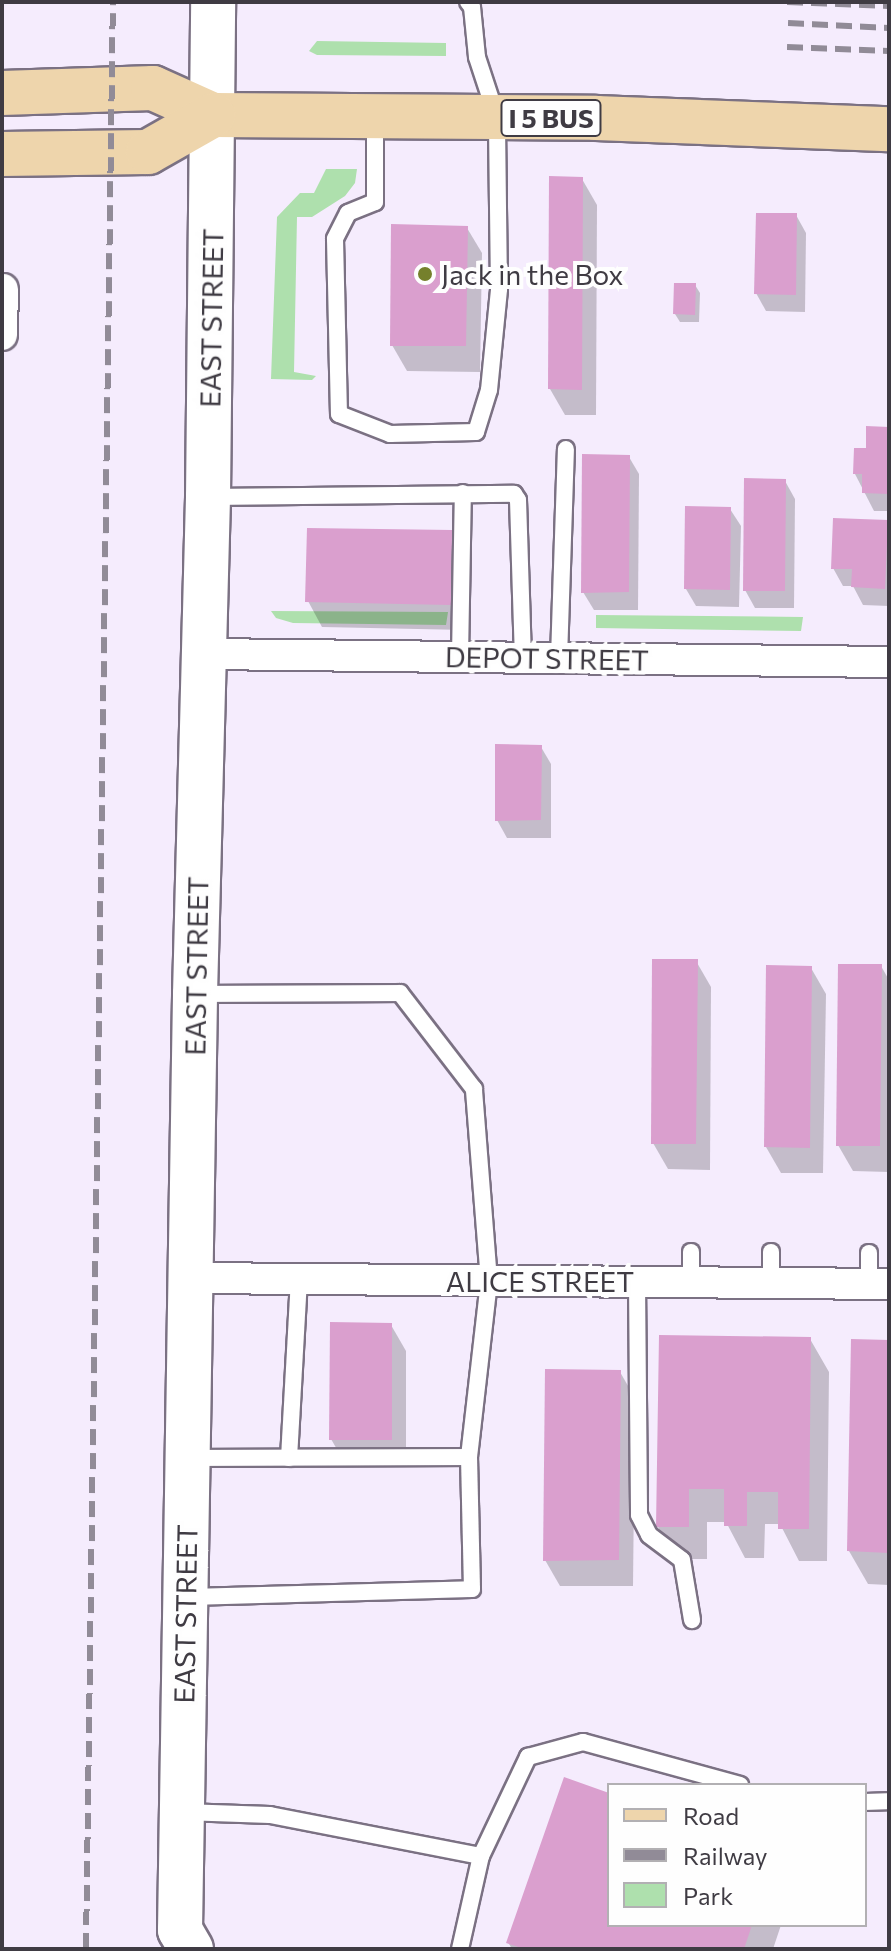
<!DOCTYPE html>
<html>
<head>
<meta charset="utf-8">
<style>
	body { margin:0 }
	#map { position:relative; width:891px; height:1951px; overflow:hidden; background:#f5ecfd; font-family:Commissioner,sans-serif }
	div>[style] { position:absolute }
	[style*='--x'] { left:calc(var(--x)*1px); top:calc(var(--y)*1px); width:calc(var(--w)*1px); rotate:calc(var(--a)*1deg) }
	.green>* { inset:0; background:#aee0ad }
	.shadow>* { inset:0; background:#0003 }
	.building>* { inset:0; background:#da9fce }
	.roads { filter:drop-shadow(2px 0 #7b7183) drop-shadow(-2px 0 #7b7183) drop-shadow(0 2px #7b7183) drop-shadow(0 -2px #7b7183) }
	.lane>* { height:16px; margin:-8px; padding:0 8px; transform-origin:8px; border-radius:8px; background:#fff }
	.street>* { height:30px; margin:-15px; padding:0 15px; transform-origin:15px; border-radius:15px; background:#fff }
	.secondary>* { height:44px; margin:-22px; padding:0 22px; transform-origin:22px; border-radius:22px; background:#fff }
	.primary>* { height:44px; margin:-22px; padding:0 22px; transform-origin:22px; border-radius:22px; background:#eed5ac }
	.rail>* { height:6px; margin-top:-3px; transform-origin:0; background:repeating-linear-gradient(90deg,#918b97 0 16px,transparent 0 24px) }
	.dots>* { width:22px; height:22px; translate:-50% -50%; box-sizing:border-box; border:4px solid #fefefe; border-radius:50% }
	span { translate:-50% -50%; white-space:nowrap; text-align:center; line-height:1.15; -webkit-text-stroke:8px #fefefe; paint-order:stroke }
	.shield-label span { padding:2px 6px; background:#fefefe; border:2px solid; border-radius:6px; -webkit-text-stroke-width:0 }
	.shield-label { font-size:26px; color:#3f3b43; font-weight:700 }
	.poi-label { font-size:28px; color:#3f3b43 }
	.left { translate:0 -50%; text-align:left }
	.street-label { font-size:28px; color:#3f3b43 }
	.frame { position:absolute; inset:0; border:4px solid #3f3b43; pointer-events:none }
	.legend { position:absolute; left:607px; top:1783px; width:260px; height:144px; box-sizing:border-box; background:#fefefe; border:2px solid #b2b0b3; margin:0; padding:10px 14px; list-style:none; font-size:24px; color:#3f3b43 }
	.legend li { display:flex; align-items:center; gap:16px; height:40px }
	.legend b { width:40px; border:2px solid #b2b0b3 }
</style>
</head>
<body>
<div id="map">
	<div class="green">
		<i style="clip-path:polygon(317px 41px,446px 43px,446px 56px,317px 55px,309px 51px)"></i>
		<i style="clip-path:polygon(326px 169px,357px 169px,355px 183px,345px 196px,312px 217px,297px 217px,294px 372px,316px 376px,312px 380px,271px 379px,277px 217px,300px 193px,314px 193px)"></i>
		<i style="clip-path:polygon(271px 611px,448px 612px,446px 625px,293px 623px,276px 618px)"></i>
		<i style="clip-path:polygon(596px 615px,803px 617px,801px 631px,596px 628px)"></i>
	</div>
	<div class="shadow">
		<i style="clip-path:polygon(582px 179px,597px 205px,596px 415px,565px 415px,550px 389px)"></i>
		<i style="clip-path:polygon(796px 215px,806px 233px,805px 312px,766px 311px,756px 293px)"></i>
		<i style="clip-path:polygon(467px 228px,482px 253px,480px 372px,407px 371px,392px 345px)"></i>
		<i style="clip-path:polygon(695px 285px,700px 293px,699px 322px,680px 322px,675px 314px)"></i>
		<i style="clip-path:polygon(889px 429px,889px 511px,874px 511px,855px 474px,868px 450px)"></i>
		<i style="clip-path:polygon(629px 457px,639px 474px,638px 610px,594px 610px,583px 592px)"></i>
		<i style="clip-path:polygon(785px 481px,795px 499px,794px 608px,755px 608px,745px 590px)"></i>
		<i style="clip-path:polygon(730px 509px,741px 526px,739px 607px,696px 606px,686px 589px)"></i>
		<i style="clip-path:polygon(887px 522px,889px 606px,863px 605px,853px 586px,843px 586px,833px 568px)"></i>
		<i style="clip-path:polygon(451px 532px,466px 558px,465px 630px,322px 627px,308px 601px)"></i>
		<i style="clip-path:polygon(541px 747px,551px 764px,551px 838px,507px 838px,497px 820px)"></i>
		<i style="clip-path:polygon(696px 961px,711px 987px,710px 1170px,668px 1169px,653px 1143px)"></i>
		<i style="clip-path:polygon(881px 966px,889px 980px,889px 1172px,853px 1171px,838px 1145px)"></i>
		<i style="clip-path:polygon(811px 968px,826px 994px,823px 1173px,781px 1173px,766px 1147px)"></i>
		<i style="clip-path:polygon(391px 1325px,406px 1351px,406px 1465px,346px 1465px,331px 1439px)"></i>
		<i style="clip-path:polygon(810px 1339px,829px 1372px,827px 1561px,799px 1561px,780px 1524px,765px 1524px,764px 1558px,745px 1558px,726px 1522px,707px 1522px,707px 1559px,677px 1559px,658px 1527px)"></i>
		<i style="clip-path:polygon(889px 1342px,889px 1585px,868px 1584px,849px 1551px)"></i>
		<i style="clip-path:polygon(620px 1372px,635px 1398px,633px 1586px,560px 1586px,545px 1560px)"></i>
		<i style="clip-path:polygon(609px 1795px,609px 1925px,781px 1925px,773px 1949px,512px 1949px,508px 1942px)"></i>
	</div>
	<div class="building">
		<i style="clip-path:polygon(549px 176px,583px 177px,582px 390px,548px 389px)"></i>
		<i style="clip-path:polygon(756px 213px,797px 213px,796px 295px,754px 294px)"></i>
		<i style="clip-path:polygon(391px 224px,468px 226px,466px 346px,390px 346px)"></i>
		<i style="clip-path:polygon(674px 283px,696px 283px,695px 315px,673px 314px)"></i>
		<i style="clip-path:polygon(866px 426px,889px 427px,889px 494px,862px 493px,862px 474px,853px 474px,854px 448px,866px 448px)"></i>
		<i style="clip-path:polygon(582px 454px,630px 455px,629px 592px,581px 593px)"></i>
		<i style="clip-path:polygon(744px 478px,786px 479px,785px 591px,743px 591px)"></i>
		<i style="clip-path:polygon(685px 506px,731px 507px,730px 590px,684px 589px)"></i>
		<i style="clip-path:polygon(833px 518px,888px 520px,885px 589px,851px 587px,852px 569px,831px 569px)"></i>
		<i style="clip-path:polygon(307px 528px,452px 530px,451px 605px,305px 602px)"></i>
		<i style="clip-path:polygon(495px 744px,542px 745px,541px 820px,495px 821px)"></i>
		<i style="clip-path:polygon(652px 959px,698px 959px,696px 1144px,651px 1144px)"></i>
		<i style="clip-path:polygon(838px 964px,882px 964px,880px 1146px,836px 1146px)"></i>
		<i style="clip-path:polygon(766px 965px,812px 966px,810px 1148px,764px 1147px)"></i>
		<i style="clip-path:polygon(330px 1322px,392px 1323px,392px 1440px,329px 1440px)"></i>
		<i style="clip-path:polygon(659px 1335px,811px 1337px,809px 1529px,778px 1529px,778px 1492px,747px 1492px,747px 1526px,724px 1526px,724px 1489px,689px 1489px,689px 1527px,656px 1527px)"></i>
		<i style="clip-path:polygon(851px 1339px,889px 1340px,889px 1553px,847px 1551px)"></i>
		<i style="clip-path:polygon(545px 1369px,621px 1370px,619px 1560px,543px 1561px)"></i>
		<i style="clip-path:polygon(564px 1777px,609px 1793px,609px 1925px,752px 1925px,744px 1949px,525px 1949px,506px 1943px)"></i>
	</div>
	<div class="roads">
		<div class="lane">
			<i style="--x:375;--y:118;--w:84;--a:90"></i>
			<i style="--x:375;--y:202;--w:29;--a:158"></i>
			<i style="--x:348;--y:213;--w:29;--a:117"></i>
			<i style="--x:335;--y:239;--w:175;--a:88.7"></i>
			<i style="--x:339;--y:414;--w:55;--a:21.4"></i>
			<i style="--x:390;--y:434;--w:86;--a:-1.3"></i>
			<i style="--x:476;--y:432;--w:44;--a:-72.8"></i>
			<i style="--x:489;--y:390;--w:101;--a:-84.3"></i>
			<i style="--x:499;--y:289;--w:171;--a:-90.7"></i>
			<i style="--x:497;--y:118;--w:64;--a:-108.2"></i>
			<i style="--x:477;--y:57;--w:50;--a:-95.7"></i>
			<i style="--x:472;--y:7;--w:6;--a:-129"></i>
			<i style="--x:209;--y:497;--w:305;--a:-0.6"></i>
			<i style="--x:514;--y:494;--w:7;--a:56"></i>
			<i style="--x:518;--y:500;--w:158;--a:88.2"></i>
			<i style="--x:460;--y:657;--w:164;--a:-89"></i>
			<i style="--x:559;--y:658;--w:209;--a:-88.1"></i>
			<i style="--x:771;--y:1252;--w:32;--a:90"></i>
			<i style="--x:637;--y:1282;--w:233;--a:89.5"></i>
			<i style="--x:639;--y:1515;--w:22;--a:63"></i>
			<i style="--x:649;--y:1535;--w:41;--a:37.1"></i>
			<i style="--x:682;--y:1560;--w:61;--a:80.5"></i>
			<i style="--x:691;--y:1282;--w:30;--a:-90"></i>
			<i style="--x:869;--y:1284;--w:31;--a:-90"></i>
			<i style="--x:190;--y:1458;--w:279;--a:-0.2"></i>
			<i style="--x:469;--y:1457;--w:177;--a:-83.5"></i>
			<i style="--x:489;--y:1281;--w:193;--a:-94.5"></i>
			<i style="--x:474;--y:1089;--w:121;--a:-127.6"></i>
			<i style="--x:400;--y:993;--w:202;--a:179.7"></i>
			<i style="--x:289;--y:1458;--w:179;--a:-86.8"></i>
			<i style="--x:189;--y:1597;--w:283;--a:-1.6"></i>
			<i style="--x:472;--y:1589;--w:132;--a:-91.3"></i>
			<i style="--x:865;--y:1802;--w:24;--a:-2"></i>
			<i style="--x:183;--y:1812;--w:87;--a:2"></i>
			<i style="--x:270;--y:1815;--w:215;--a:11"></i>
			<i style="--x:460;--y:1949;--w:95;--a:-77.3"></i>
			<i style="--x:481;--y:1856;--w:110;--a:-64.6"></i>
			<i style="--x:528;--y:1757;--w:57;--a:-15.3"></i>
			<i style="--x:583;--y:1742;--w:163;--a:15.3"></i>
		</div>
		<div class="street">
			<i style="--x:2;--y:335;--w:46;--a:-88.8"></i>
			<i style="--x:205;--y:654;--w:684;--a:0.67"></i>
			<i style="--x:191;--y:1278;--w:698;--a:0.49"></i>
		</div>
		<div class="secondary">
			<i style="--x:191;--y:1949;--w:22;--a:-120"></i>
			<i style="--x:180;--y:1930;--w:936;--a:-89.08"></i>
			<i style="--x:195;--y:994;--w:497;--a:-88.5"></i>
			<i style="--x:208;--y:497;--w:495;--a:-89.4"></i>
		</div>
		<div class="primary">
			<i style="--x:2;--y:93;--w:151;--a:-1.9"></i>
			<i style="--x:153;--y:88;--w:66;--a:24.2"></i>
			<i style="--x:213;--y:115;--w:383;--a:0.4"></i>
			<i style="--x:596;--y:118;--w:293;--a:2.2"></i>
			<i style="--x:2;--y:154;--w:146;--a:-0.8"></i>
			<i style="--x:148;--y:152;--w:75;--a:-29.6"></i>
		</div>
	</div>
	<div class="rail">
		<i style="--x:787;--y:2;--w:102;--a:2.2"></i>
		<i style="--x:788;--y:23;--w:101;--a:2.8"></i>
		<i style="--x:787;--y:47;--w:102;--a:2.2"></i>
		<i style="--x:86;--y:1949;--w:1947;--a:-89.21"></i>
	</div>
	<div class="dots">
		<i style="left:425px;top:274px;background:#75802c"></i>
	</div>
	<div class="shield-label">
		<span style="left:551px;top:118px">I 5 BUS</span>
	</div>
	<div class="poi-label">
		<span class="left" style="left:441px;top:274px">Jack in the Box</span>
	</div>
	<div class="street-label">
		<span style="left:211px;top:318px;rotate:-89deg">EAST STREET</span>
		<span style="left:547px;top:658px;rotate:1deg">DEPOT STREET</span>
		<span style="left:196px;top:966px;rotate:-89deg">EAST STREET</span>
		<span style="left:540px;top:1281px">ALICE STREET</span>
		<span style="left:185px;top:1614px;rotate:-89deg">EAST STREET</span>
	</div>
	<div class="frame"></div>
	<ul class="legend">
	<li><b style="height:10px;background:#eed5ac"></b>Road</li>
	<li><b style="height:10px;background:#918b97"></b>Railway</li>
	<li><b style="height:22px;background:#aee0ad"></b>Park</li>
	</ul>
</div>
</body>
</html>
